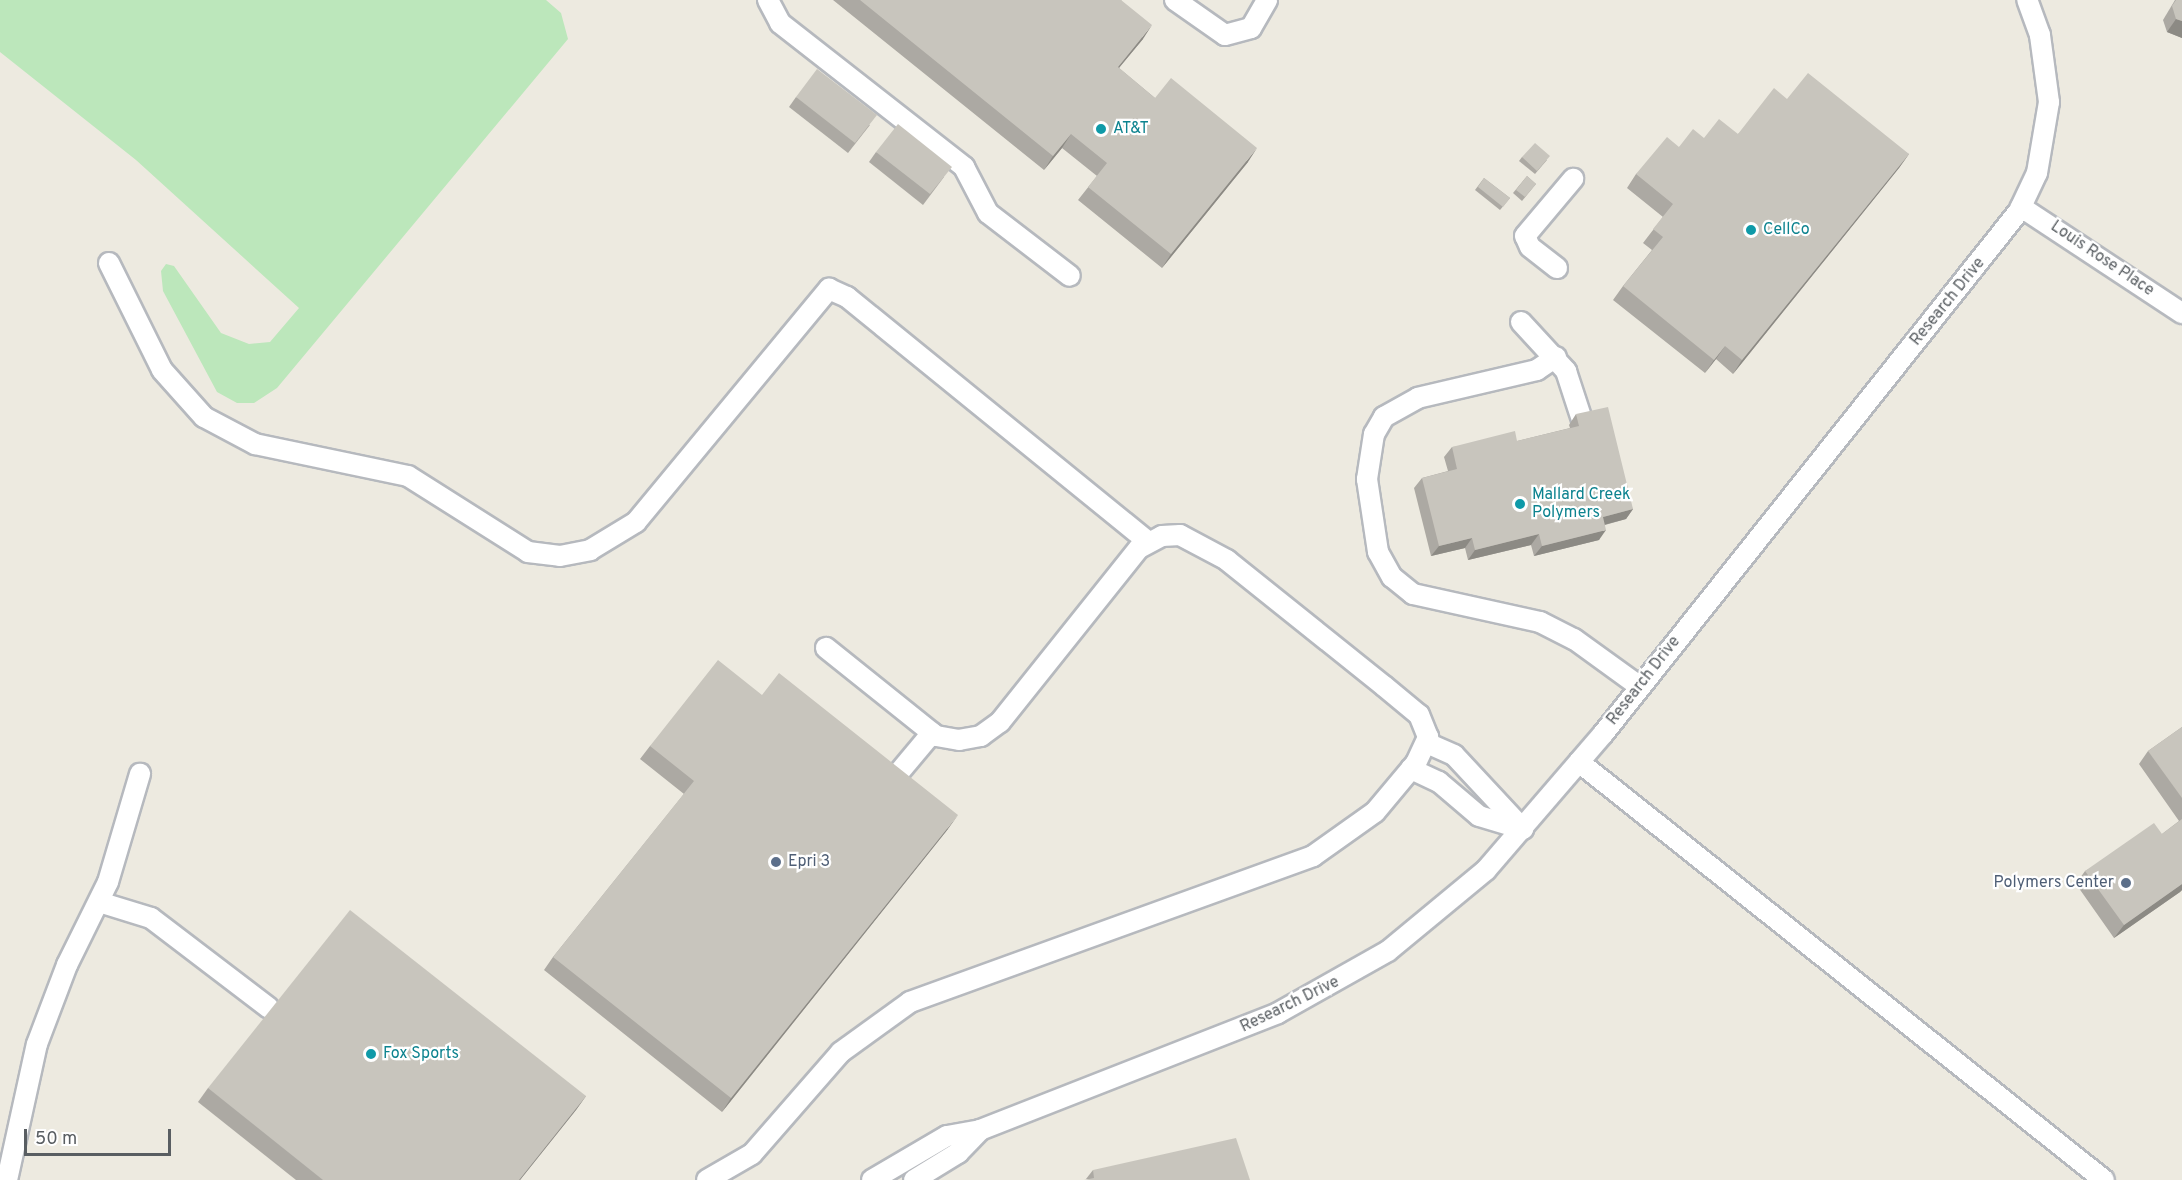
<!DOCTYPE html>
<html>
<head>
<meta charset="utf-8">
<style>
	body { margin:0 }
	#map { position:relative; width:2182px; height:1180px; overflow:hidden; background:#edeae0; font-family:Overpass,sans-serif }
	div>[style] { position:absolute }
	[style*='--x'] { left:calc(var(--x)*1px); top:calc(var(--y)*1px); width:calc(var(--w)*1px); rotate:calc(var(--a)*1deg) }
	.green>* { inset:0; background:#bce7bb }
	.roads { filter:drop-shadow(2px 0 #b6b9be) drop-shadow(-2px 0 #b6b9be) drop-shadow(0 2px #b6b9be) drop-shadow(0 -2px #b6b9be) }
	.minor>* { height:20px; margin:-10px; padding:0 10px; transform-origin:10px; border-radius:10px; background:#fff }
	.wall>* { inset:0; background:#aca9a3 }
	.shaded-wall>* { inset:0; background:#8c8a84 }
	.building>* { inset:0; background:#c8c5bd }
	.dots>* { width:16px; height:16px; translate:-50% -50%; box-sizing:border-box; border:3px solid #fff; border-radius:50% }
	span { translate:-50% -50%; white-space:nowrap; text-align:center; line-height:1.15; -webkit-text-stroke:4.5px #fff; paint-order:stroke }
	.culture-label { font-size:16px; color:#0d838f }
	.left { translate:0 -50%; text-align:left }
	.street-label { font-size:16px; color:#595e62 }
	.service-label { font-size:16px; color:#4e5e75 }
	.right { translate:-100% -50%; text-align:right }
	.scale { position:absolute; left:24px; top:1129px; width:147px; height:27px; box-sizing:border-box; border:3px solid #595e62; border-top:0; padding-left:8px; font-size:18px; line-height:21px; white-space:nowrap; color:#595e62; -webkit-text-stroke:4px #fff; paint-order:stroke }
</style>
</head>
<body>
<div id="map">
	<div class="green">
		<i style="clip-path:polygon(0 0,546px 0,561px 13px,568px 39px,277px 388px,254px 403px,237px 403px,217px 392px,163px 291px,161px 271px,166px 264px,174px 266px,221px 333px,249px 344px,270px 342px,299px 308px,136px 160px,0 52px)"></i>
	</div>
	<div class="roads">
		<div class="minor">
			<i style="--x:768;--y:0;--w:26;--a:62"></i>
			<i style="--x:780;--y:23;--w:234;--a:38"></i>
			<i style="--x:964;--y:167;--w:52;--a:62.4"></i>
			<i style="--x:988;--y:213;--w:103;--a:37.5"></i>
			<i style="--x:1175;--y:0;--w:61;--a:35"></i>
			<i style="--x:1225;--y:35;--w:27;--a:-15"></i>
			<i style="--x:1251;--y:28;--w:32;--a:-60"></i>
			<i style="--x:2021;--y:207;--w:193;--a:33.4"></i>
			<i style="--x:109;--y:263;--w:119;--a:63.6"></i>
			<i style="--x:162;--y:370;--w:63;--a:48.2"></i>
			<i style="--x:204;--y:417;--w:58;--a:27.9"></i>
			<i style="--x:255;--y:444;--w:156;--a:11.8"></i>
			<i style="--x:408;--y:476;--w:142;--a:32.3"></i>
			<i style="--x:528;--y:552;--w:32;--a:7"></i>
			<i style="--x:560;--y:556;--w:31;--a:-11"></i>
			<i style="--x:590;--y:550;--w:54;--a:-31.3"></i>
			<i style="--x:636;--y:522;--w:303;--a:-50.4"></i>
			<i style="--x:829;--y:289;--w:20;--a:24"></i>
			<i style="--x:847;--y:297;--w:388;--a:39.1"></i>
			<i style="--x:1557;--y:268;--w:34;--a:-142"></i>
			<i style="--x:1530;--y:247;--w:12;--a:-114"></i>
			<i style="--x:1525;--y:236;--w:75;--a:-49.9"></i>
			<i style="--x:1521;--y:322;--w:67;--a:47.4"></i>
			<i style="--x:1566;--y:371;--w:52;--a:71.9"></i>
			<i style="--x:1556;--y:357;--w:23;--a:146"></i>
			<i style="--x:1537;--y:370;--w:122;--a:166.8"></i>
			<i style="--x:1418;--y:398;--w:39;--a:151"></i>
			<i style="--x:1384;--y:417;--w:20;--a:120"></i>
			<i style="--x:1374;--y:434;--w:46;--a:98.8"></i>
			<i style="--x:1367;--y:479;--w:74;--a:81.4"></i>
			<i style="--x:1378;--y:552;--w:29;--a:61"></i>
			<i style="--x:1392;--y:577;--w:27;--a:39"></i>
			<i style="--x:1413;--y:594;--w:130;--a:12.4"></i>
			<i style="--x:1540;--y:622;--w:38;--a:27"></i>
			<i style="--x:1574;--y:639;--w:80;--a:35.9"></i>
			<i style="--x:1579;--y:762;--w:671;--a:38.53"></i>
			<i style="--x:1411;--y:769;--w:31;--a:25"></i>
			<i style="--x:1439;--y:782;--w:52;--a:40.4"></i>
			<i style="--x:1479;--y:816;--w:46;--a:16.5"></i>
			<i style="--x:1523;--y:829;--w:101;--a:-133"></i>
			<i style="--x:1454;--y:755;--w:30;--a:-156"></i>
			<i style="--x:891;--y:782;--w:64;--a:-50.1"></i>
			<i style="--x:99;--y:902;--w:54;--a:17.1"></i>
			<i style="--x:151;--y:918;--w:148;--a:37.3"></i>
			<i style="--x:7;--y:1180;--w:139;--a:-77.6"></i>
			<i style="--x:37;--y:1044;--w:85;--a:-69.2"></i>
			<i style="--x:67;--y:965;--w:93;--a:-63.7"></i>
			<i style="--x:108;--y:882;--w:113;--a:-73.5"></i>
			<i style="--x:707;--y:1180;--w:52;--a:-30"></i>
			<i style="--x:752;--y:1154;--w:135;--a:-48.9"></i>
			<i style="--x:841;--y:1052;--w:85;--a:-35.9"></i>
			<i style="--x:910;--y:1002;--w:429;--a:-19.9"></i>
			<i style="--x:1313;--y:856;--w:76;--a:-35.4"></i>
			<i style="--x:1375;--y:812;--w:64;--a:-50.1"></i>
			<i style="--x:1416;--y:763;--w:29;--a:-65"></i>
			<i style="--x:1428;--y:737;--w:24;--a:-112"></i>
			<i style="--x:1419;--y:715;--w:45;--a:-140.4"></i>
			<i style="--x:1384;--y:686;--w:201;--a:-141.3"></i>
			<i style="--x:1227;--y:560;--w:53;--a:-152"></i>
			<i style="--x:1180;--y:535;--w:18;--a:177"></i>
			<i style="--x:1162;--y:536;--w:26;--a:152"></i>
			<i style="--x:1139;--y:548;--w:223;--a:128.6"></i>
			<i style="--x:1000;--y:722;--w:24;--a:144"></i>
			<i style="--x:981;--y:736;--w:22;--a:170"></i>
			<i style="--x:959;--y:740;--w:23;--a:-170"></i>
			<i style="--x:936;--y:736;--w:141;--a:-141.3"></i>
			<i style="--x:872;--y:1180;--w:87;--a:-30.4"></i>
			<i style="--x:947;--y:1136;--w:34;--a:-10"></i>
			<i style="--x:980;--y:1130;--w:320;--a:-21.4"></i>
			<i style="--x:1278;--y:1013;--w:126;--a:-29.4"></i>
			<i style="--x:1388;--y:951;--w:127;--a:-39.6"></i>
			<i style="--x:1486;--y:870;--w:179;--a:-49.3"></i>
			<i style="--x:1603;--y:734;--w:668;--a:-51.5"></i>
			<i style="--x:2019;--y:211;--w:42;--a:-64.7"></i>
			<i style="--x:2037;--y:173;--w:72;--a:-80.4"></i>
			<i style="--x:2049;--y:102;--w:68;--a:-97.7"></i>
			<i style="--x:2040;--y:35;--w:37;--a:-110"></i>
			<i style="--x:914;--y:1180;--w:52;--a:-31.5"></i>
			<i style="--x:958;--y:1153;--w:32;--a:-46"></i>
		</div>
	</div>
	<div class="wall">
		<i style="clip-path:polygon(833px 0,1121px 0,1143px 39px,1119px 68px,1155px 98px,1248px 162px,1162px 268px,1078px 200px,1097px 176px,1062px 148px,1044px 170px)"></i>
		<i style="clip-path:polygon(2175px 0,2182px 0,2182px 38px,2167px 32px,2163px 20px)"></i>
		<i style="clip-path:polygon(796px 97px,870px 125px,848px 153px,789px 107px)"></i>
		<i style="clip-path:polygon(1787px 99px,1909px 154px,1899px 168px,1733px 374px,1716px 359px,1705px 373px,1613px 300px,1623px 286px,1652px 250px,1643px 243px,1663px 217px,1627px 188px,1636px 174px,1679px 147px,1704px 138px,1738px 134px)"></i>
		<i style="clip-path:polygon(876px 152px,944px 177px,923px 205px,869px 162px)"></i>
		<i style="clip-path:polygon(1522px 157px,1547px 160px,1535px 174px,1519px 161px)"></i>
		<i style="clip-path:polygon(1527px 176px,1536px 184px,1522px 201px,1513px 193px)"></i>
		<i style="clip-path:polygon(1484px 178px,1510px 198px,1500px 210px,1475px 190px)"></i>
		<i style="clip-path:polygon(1576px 414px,1633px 509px,1626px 519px,1605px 525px,1599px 540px,1534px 556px,1531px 545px,1468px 560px,1465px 548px,1431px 556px,1414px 488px,1422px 478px,1448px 471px,1444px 457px,1452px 447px,1517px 441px,1570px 428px,1569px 425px)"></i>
		<i style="clip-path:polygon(762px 695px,948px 829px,722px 1112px,544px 970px,553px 957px,684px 794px,640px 759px,650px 746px)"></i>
		<i style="clip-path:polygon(2182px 727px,2182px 890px,2180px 892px,2114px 938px,2076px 884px,2085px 871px,2162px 834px,2179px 821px,2139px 764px,2148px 751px)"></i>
		<i style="clip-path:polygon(208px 1088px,586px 1096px,576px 1110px,520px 1180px,296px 1180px,198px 1102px)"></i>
		<i style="clip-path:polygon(1093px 1170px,1250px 1180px,1086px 1179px)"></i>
	</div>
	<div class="shaded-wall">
		<i style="clip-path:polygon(2176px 19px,2182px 21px,2182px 38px,2167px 32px)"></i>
		<i style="clip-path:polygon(1152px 25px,1143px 39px,1108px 81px,1118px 67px)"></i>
		<i style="clip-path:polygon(1071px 134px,1062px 148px,1044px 170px,1053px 156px)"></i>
		<i style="clip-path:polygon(1257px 148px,1248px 162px,1162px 268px,1171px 254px)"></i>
		<i style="clip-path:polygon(1909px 154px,1899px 168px,1733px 374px,1742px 360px)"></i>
		<i style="clip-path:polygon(1725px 346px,1716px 359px,1705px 373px,1714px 360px)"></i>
		<i style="clip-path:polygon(1633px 509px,1626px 519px,1596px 527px,1603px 517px)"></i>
		<i style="clip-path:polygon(1606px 530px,1599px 540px,1534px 556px,1542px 546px)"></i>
		<i style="clip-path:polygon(1539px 534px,1531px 545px,1468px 560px,1475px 550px)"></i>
		<i style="clip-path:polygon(1472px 538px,1465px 548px,1431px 556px,1439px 546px)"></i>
		<i style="clip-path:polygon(958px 815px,948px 829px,722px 1112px,731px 1098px)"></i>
		<i style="clip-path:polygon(2182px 884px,2182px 890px,2180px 892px,2114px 938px,2124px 925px)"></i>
		<i style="clip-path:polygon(586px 1096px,576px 1110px,520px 1180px,519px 1180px)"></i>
	</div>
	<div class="building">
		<i style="clip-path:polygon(860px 0,1121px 0,1152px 25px,1118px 67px,1155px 98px,1171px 78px,1257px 148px,1171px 254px,1088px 187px,1107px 163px,1071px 134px,1053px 156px)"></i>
		<i style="clip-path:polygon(2176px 0,2182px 0,2182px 21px,2176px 19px,2172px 6px)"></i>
		<i style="clip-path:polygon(817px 69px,877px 115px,855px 143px,796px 97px)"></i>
		<i style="clip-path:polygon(1808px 73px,1909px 154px,1742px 360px,1725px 346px,1714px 360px,1623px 286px,1663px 237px,1653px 229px,1673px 204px,1636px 174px,1667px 137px,1679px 147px,1693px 129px,1704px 138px,1719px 119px,1738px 134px,1774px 88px,1787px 99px)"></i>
		<i style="clip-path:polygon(898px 124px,952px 167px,930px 194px,876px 152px)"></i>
		<i style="clip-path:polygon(1535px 143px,1550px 156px,1537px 171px,1522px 157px)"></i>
		<i style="clip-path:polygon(1527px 176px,1536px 184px,1525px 197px,1516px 190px)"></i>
		<i style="clip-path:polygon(1484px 178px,1510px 198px,1503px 207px,1478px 187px)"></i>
		<i style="clip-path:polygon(1608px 407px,1633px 509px,1603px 517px,1606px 530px,1542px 546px,1539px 534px,1475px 550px,1472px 538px,1439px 546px,1422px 478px,1457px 469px,1452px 447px,1515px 431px,1517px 441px,1579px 426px,1576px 414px)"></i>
		<i style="clip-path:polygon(718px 660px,762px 695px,779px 673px,958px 815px,731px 1098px,553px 957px,694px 781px,650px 746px)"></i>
		<i style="clip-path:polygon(2182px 727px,2182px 798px,2148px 751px)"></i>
		<i style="clip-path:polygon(2182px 819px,2182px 884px,2124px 925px,2085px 871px,2154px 823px,2162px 834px)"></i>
		<i style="clip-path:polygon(350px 910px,586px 1096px,519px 1180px,323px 1180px,208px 1088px)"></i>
		<i style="clip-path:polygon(1236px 1138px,1250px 1180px,1084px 1180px,1094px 1178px,1093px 1170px)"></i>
	</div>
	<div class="dots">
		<i style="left:1101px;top:129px;background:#0f9aa8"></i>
		<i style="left:1751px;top:230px;background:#0f9aa8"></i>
		<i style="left:1520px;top:504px;background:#0f9aa8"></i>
		<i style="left:776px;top:862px;background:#5c6f8a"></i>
		<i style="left:2126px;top:883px;background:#5c6f8a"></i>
		<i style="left:371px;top:1054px;background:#0f9aa8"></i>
	</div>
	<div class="culture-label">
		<span class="left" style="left:1113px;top:129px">AT&amp;T</span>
		<span class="left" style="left:1763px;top:230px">CellCo</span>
		<span class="left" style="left:1532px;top:504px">Mallard Creek<br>Polymers</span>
		<span class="left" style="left:383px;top:1054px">Fox Sports</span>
	</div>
	<div class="street-label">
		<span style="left:2102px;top:259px;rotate:34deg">Louis Rose Place</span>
		<span style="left:1948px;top:302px;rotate:-51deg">Research Drive</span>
		<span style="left:1644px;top:681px;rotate:-52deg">Research Drive</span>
		<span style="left:1290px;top:1005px;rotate:-26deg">Research Drive</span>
	</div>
	<div class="service-label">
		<span class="left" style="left:788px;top:862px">Epri 3</span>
		<span class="right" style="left:2114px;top:883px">Polymers Center</span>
	</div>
	<div class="scale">50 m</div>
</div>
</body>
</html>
